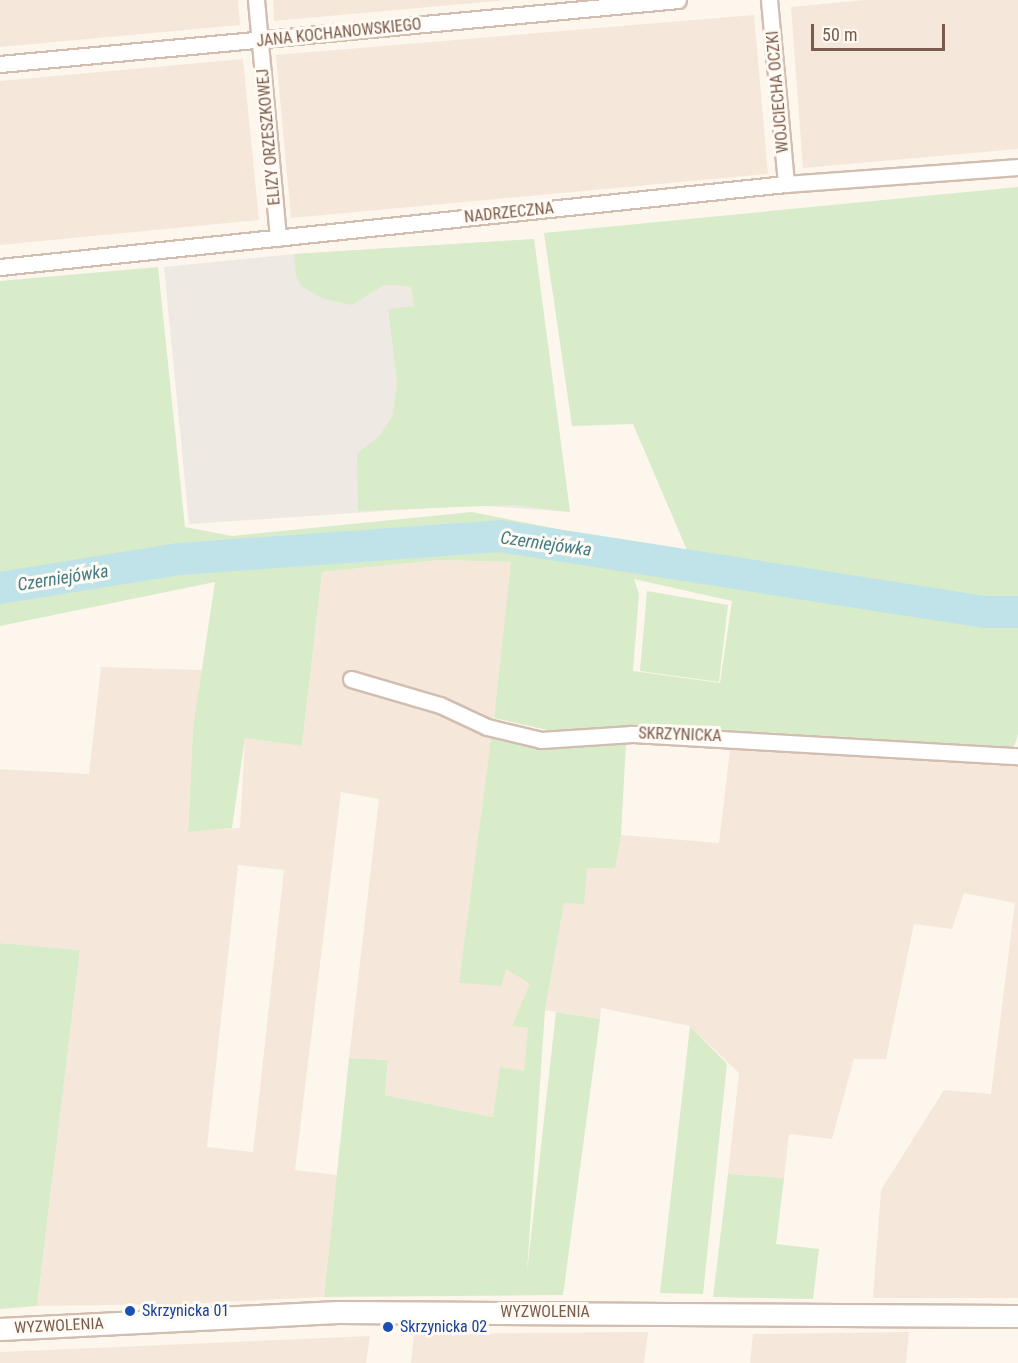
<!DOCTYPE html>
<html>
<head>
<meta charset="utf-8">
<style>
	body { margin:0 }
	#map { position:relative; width:1018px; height:1363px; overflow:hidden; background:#fdf6ec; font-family:"Roboto Condensed",sans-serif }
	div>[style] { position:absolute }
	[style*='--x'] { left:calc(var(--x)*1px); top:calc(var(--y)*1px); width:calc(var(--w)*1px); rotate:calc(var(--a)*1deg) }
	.residential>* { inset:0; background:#f5e8da }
	.industrial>* { inset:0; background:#efe9e4 }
	.green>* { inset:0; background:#d8ecc9 }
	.river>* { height:32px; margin:-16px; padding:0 16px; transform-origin:16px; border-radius:16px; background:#bfe3e8 }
	.roads { filter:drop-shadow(2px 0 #d1beb0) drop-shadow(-2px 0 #d1beb0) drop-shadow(0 2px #d1beb0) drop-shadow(0 -2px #d1beb0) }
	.street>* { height:15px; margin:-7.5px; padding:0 7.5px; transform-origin:7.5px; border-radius:7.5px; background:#fff }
	.secondary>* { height:21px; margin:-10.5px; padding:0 10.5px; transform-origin:10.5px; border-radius:10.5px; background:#fff }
	.dots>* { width:16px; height:16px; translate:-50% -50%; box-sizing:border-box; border:3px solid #fffaf3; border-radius:50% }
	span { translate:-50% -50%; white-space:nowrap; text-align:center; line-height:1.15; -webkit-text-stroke:6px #fffaf3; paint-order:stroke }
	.street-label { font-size:16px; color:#7a5c4d }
	.transit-label { font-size:16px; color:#164399 }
	.left { translate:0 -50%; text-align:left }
	.water-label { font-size:18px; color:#437c86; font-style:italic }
	.scale { position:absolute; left:811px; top:24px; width:134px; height:27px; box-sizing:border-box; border:3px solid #7a5c4d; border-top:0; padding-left:8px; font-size:18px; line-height:21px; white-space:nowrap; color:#7a5c4d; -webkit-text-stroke:4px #fffaf3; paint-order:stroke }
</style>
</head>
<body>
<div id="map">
	<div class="residential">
		<i style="clip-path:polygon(0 0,238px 0,240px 25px,0 47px)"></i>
		<i style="clip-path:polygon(273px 0,507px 0,274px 21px)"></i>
		<i style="clip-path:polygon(865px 0,1018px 0,1018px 149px,803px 168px,791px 7px)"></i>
		<i style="clip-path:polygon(754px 15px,768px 174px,291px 218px,276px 55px)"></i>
		<i style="clip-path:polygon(243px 59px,259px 220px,0 245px,0 81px)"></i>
		<i style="clip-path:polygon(evenodd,440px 560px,512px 562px,492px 732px,505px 968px,531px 984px,512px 1026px,529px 1028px,524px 1071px,494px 1117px,385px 1095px,388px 1060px,349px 1058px,379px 799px,341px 792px,295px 1170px,337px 1175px,324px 1297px,184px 1304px,37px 1306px,80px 950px,0 943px,0 769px,89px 774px,101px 667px,202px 670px,193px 728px,188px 831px,240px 828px,245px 738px,302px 746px,322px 572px,440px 560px,238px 865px,284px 870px,253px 1152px,207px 1147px,238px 865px)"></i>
		<i style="clip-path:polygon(750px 746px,1018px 763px,1018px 1298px,873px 1298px,881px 1190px,944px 1090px,991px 1094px,1015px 903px,964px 893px,952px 929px,914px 924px,886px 1059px,854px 1059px,832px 1139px,789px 1134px,784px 1178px,728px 1174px,739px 1073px,690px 1026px,601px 1008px,600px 1019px,545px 1010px,564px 902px,587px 868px,614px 868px,621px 835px,719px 843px,730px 750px)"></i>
		<i style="clip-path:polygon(648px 1332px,644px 1363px,411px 1363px,414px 1334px)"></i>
		<i style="clip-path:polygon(909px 1332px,906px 1363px,750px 1363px,753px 1334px)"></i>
		<i style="clip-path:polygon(370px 1336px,366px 1363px,0 1363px,0 1352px)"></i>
	</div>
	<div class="industrial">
		<i style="clip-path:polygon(534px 239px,570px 512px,474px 505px,189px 524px,164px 267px,294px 254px)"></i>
	</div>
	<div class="green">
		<i style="clip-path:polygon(evenodd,1018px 187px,1018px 734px,1014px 747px,760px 732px,561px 733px,494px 718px,511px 562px,440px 560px,322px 572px,302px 746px,245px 738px,232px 828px,188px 832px,193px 728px,215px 582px,0 626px,0 281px,158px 267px,185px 527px,232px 536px,472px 512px,689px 555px,633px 424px,572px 426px,544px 233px,1018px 187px,634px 579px,732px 601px,720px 683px,633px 671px,639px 594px,634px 579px)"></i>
		<i style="clip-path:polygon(534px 239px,570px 512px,513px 505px,358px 511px,357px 453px,379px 437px,393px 415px,397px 382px,388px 309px,414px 306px,411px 286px,384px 285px,352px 305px,324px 299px,301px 286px,296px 276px,294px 254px)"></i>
		<i style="clip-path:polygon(647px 591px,728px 605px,719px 682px,640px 671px)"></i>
		<i style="clip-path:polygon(492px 732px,540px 748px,626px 743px,621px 835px,615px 868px,587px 868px,584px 904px,564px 903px,545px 1010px,527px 1272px,556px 1012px,600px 1019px,563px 1295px,324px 1297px,349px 1058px,388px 1060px,385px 1095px,493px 1117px,500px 1067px,524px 1071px,528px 1028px,512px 1026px,530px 984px,506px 969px,501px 986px,459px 983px)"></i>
		<i style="clip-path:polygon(0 943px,80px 950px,37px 1306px,0 1309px)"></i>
		<i style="clip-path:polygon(690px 1026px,727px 1064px,703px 1294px,660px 1293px)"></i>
		<i style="clip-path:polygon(728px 1174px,784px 1178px,776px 1244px,819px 1249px,813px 1299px,713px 1297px)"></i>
	</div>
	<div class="river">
		<i style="--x:0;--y:588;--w:182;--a:-9.2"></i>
		<i style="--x:180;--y:559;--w:320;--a:-4.1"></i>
		<i style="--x:499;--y:536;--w:490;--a:8.9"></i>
		<i style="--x:983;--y:612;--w:35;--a:0"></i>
	</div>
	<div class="roads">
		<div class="street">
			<i style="--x:256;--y:0;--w:239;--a:84.7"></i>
			<i style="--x:769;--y:0;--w:185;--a:84.7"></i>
			<i style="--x:0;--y:64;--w:681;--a:-5.39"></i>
			<i style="--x:0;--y:267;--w:790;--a:-6.03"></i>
			<i style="--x:786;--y:184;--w:233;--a:-4.2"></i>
			<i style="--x:351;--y:679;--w:93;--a:16.3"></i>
			<i style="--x:440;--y:705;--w:52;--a:25.1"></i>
			<i style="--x:487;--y:727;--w:56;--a:13.5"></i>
			<i style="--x:541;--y:740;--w:91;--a:-3.8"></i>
			<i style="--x:632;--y:734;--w:387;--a:3.3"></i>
		</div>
		<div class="secondary">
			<i style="--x:0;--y:1329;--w:338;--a:-2.9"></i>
			<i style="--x:338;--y:1312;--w:680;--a:0.34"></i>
		</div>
	</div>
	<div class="dots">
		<i style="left:130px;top:1311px;background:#1a4fb4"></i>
		<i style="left:388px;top:1327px;background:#1a4fb4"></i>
	</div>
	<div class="street-label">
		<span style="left:339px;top:33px;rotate:-6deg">JANA KOCHANOWSKIEGO</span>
		<span style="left:778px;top:92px;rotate:-95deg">WOJCIECHA OCZKI</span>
		<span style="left:269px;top:137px;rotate:-95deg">ELIZY ORZESZKOWEJ</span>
		<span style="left:509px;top:213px;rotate:-6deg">NADRZECZNA</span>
		<span style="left:680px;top:735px;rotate:2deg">SKRZYNICKA</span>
		<span style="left:545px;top:1312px">WYZWOLENIA</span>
		<span style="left:59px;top:1326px;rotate:-3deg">WYZWOLENIA</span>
	</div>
	<div class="transit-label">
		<span class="left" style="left:142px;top:1311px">Skrzynicka 01</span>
		<span class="left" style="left:400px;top:1327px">Skrzynicka 02</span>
	</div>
	<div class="water-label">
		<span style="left:546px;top:544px;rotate:8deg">Czerniejówka</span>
		<span style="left:63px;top:578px;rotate:-9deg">Czerniejówka</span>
	</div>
	<div class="scale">50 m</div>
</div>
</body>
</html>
